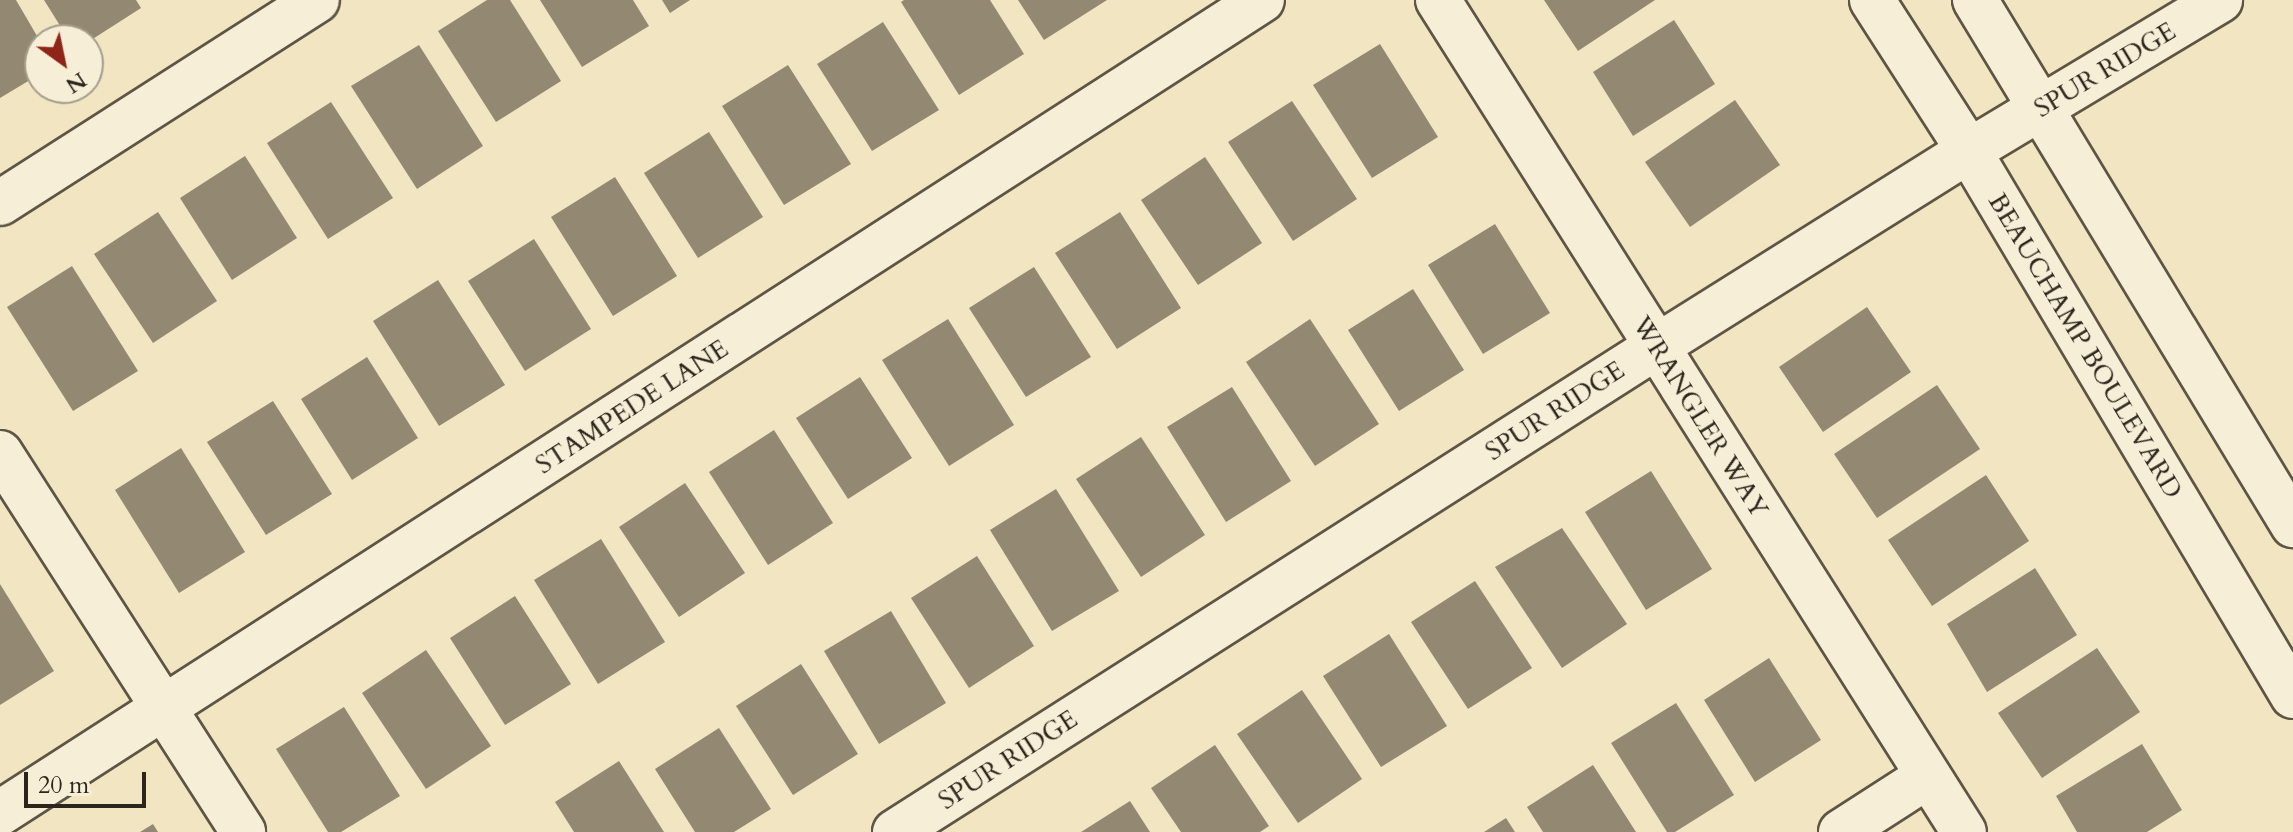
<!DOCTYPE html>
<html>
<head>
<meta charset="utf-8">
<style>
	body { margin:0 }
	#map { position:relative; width:2293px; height:832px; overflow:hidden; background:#f1e5c2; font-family:Cardo,serif }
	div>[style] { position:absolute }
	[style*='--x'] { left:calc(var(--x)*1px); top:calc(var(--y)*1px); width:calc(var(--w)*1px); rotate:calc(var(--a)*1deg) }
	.building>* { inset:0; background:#938972 }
	.roads { filter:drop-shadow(2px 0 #5e5545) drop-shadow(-2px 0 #5e5545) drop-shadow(0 2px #5e5545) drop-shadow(0 -2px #5e5545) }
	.minor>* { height:44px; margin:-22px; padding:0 22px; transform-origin:22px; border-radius:22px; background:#f6eed7 }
	.tertiary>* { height:44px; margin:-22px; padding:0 22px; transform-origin:22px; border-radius:22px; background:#f6eed7 }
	span { translate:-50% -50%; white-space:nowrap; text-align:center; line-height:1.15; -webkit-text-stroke:6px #f6eed7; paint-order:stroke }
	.street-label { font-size:26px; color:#2d251b }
	.north { position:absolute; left:24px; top:24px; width:80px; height:80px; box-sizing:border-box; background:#f6eed7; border:2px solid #a69e8c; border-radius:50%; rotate:147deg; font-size:22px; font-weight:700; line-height:32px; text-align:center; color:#2d251b }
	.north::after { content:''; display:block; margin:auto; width:28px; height:36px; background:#8f2418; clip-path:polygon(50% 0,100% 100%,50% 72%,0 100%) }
	.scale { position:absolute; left:24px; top:772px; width:122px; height:36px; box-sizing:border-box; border:4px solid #2d251b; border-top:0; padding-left:10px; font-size:24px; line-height:28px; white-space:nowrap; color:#2d251b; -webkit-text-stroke:6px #f6eed7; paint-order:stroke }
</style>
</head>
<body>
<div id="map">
	<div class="building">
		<i style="clip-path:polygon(0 0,16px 0,40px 41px,40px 74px,0 98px)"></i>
		<i style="clip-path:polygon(44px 0,136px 0,141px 8px,88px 42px,69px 40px)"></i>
		<i style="clip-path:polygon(487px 0,510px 0,561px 81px,496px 122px,438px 31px)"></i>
		<i style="clip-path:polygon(540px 0,633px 0,649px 26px,582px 67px)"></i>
		<i style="clip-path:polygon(662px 0,690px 0,670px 13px)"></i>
		<i style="clip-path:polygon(904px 0,990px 0,1024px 54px,959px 95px,901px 2px)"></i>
		<i style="clip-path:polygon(1018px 0,1107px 0,1044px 40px)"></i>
		<i style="clip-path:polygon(1544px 0,1655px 0,1578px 51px)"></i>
		<i style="clip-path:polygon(1674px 20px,1715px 84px,1633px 136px,1593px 72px)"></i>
		<i style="clip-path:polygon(883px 22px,939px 110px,872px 151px,817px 64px)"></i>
		<i style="clip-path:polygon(1380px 44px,1438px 137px,1372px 178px,1313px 85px)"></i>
		<i style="clip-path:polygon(419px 45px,483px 146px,417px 189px,351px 86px)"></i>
		<i style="clip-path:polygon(788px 65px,851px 164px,784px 205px,722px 106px)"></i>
		<i style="clip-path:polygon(1735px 100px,1780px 165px,1690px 227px,1645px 162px)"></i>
		<i style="clip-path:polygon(1292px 101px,1357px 199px,1293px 241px,1228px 142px)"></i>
		<i style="clip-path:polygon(331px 102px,393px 198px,328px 239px,267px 143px)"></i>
		<i style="clip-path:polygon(709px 132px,763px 217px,698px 258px,644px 173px)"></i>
		<i style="clip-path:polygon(245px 156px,297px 238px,232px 280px,180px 198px)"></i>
		<i style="clip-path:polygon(1205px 157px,1262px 243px,1198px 285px,1141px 200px)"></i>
		<i style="clip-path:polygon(615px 177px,677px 276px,613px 316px,551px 217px)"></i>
		<i style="clip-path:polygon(158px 212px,217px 301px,153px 343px,94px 254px)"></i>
		<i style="clip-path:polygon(1120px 212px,1181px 308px,1117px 349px,1055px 253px)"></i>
		<i style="clip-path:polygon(1495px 224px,1550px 313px,1483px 354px,1428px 265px)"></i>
		<i style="clip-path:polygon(534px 239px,591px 329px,525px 371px,468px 281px)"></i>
		<i style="clip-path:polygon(72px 266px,138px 371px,73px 411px,7px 307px)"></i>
		<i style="clip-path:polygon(1034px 267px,1091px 357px,1026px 397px,969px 308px)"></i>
		<i style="clip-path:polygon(438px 280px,505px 385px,439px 426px,373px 321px)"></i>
		<i style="clip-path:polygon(1413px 289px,1464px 370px,1399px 411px,1348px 330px)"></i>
		<i style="clip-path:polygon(1867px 307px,1911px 372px,1823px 432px,1779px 367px)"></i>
		<i style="clip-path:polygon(948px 319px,1014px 425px,949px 466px,882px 360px)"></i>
		<i style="clip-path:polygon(1310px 319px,1379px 424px,1315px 466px,1246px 362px)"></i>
		<i style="clip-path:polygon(367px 357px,418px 438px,352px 480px,301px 399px)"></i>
		<i style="clip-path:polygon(860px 377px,912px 458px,848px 499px,796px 418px)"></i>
		<i style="clip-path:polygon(1937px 385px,1980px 449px,1877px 518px,1834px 454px)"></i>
		<i style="clip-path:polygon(1232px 387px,1291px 481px,1226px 522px,1167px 427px)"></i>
		<i style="clip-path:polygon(273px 401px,332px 494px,266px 535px,207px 442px)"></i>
		<i style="clip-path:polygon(774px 430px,833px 523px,768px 565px,709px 472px)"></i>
		<i style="clip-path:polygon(1141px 437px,1205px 535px,1141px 577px,1076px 479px)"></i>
		<i style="clip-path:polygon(181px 448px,245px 552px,179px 593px,115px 490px)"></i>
		<i style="clip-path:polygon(1651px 471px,1712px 569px,1646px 610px,1585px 512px)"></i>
		<i style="clip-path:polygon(1986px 475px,2029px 541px,1932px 606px,1888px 540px)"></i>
		<i style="clip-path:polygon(685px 483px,745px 573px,679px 617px,619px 527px)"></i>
		<i style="clip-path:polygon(1056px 489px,1119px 591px,1052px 631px,990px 530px)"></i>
		<i style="clip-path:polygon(1562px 528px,1627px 624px,1562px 668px,1495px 567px)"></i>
		<i style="clip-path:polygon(601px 539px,665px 642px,598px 684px,534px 580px)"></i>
		<i style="clip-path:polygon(977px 556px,1034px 646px,969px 688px,911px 598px)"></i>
		<i style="clip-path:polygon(2035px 568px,2077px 635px,1987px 692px,1947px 624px)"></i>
		<i style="clip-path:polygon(1475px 581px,1532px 668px,1468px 709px,1411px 622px)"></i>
		<i style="clip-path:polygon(0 584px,54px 671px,0 705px)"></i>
		<i style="clip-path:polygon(515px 596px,571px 684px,505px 725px,450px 638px)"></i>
		<i style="clip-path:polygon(891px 611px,946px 703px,879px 744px,824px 651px)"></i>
		<i style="clip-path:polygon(1389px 634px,1447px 726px,1381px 767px,1323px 676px)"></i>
		<i style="clip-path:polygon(2097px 648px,2140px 712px,2042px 778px,1998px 713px)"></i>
		<i style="clip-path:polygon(426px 650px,491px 746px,426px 789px,362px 693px)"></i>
		<i style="clip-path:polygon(1769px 658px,1821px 740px,1755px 782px,1704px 700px)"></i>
		<i style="clip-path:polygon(801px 664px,858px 754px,793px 795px,736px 706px)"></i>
		<i style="clip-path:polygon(1302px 690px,1362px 779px,1298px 823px,1237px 734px)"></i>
		<i style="clip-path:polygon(1676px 703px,1734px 795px,1675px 832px,1667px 832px,1611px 743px)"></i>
		<i style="clip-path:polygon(344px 707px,400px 796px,341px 832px,328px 832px,276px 749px)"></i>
		<i style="clip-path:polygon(719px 728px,771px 809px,734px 832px,695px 832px,655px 769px)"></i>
		<i style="clip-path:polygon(2142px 744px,2182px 810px,2147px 832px,2077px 832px,2056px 796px)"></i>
		<i style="clip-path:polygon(1215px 745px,1269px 826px,1260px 832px,1181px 832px,1151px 788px)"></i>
		<i style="clip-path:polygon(619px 761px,664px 832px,574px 832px,555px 802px)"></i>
		<i style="clip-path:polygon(1593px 765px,1636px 832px,1543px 832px,1527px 807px)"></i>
		<i style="clip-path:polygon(1130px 801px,1150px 832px,1081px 832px)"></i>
		<i style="clip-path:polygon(1506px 818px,1515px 832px,1484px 832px)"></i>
		<i style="clip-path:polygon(153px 824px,158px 832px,140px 832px)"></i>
	</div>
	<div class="roads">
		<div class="minor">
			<i style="--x:1438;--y:0;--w:984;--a:57.7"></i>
			<i style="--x:0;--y:203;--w:376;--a:-32.6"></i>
			<i style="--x:0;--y:453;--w:450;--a:57.3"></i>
			<i style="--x:0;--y:813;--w:1501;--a:-32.79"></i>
			<i style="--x:895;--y:832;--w:902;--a:-32.51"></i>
			<i style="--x:1656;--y:347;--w:369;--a:-32.1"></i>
			<i style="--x:1969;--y:151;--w:293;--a:-31"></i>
			<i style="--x:1841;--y:832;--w:103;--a:-32.8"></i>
		</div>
		<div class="tertiary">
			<i style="--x:1872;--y:0;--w:179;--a:57.3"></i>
			<i style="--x:1969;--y:151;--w:634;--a:59.27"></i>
			<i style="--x:1975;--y:0;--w:614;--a:58.8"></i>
		</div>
	</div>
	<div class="street-label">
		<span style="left:2105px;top:70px;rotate:-31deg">SPUR RIDGE</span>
		<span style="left:2085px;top:346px;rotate:59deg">BEAUCHAMP BOULEVARD</span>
		<span style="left:632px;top:407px;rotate:-33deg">STAMPEDE LANE</span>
		<span style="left:1555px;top:411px;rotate:-33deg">SPUR RIDGE</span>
		<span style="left:1700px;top:417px;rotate:58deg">WRANGLER WAY</span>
		<span style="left:1008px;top:760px;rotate:-33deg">SPUR RIDGE</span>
	</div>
	<div class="north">N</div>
	<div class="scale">20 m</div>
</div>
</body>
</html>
